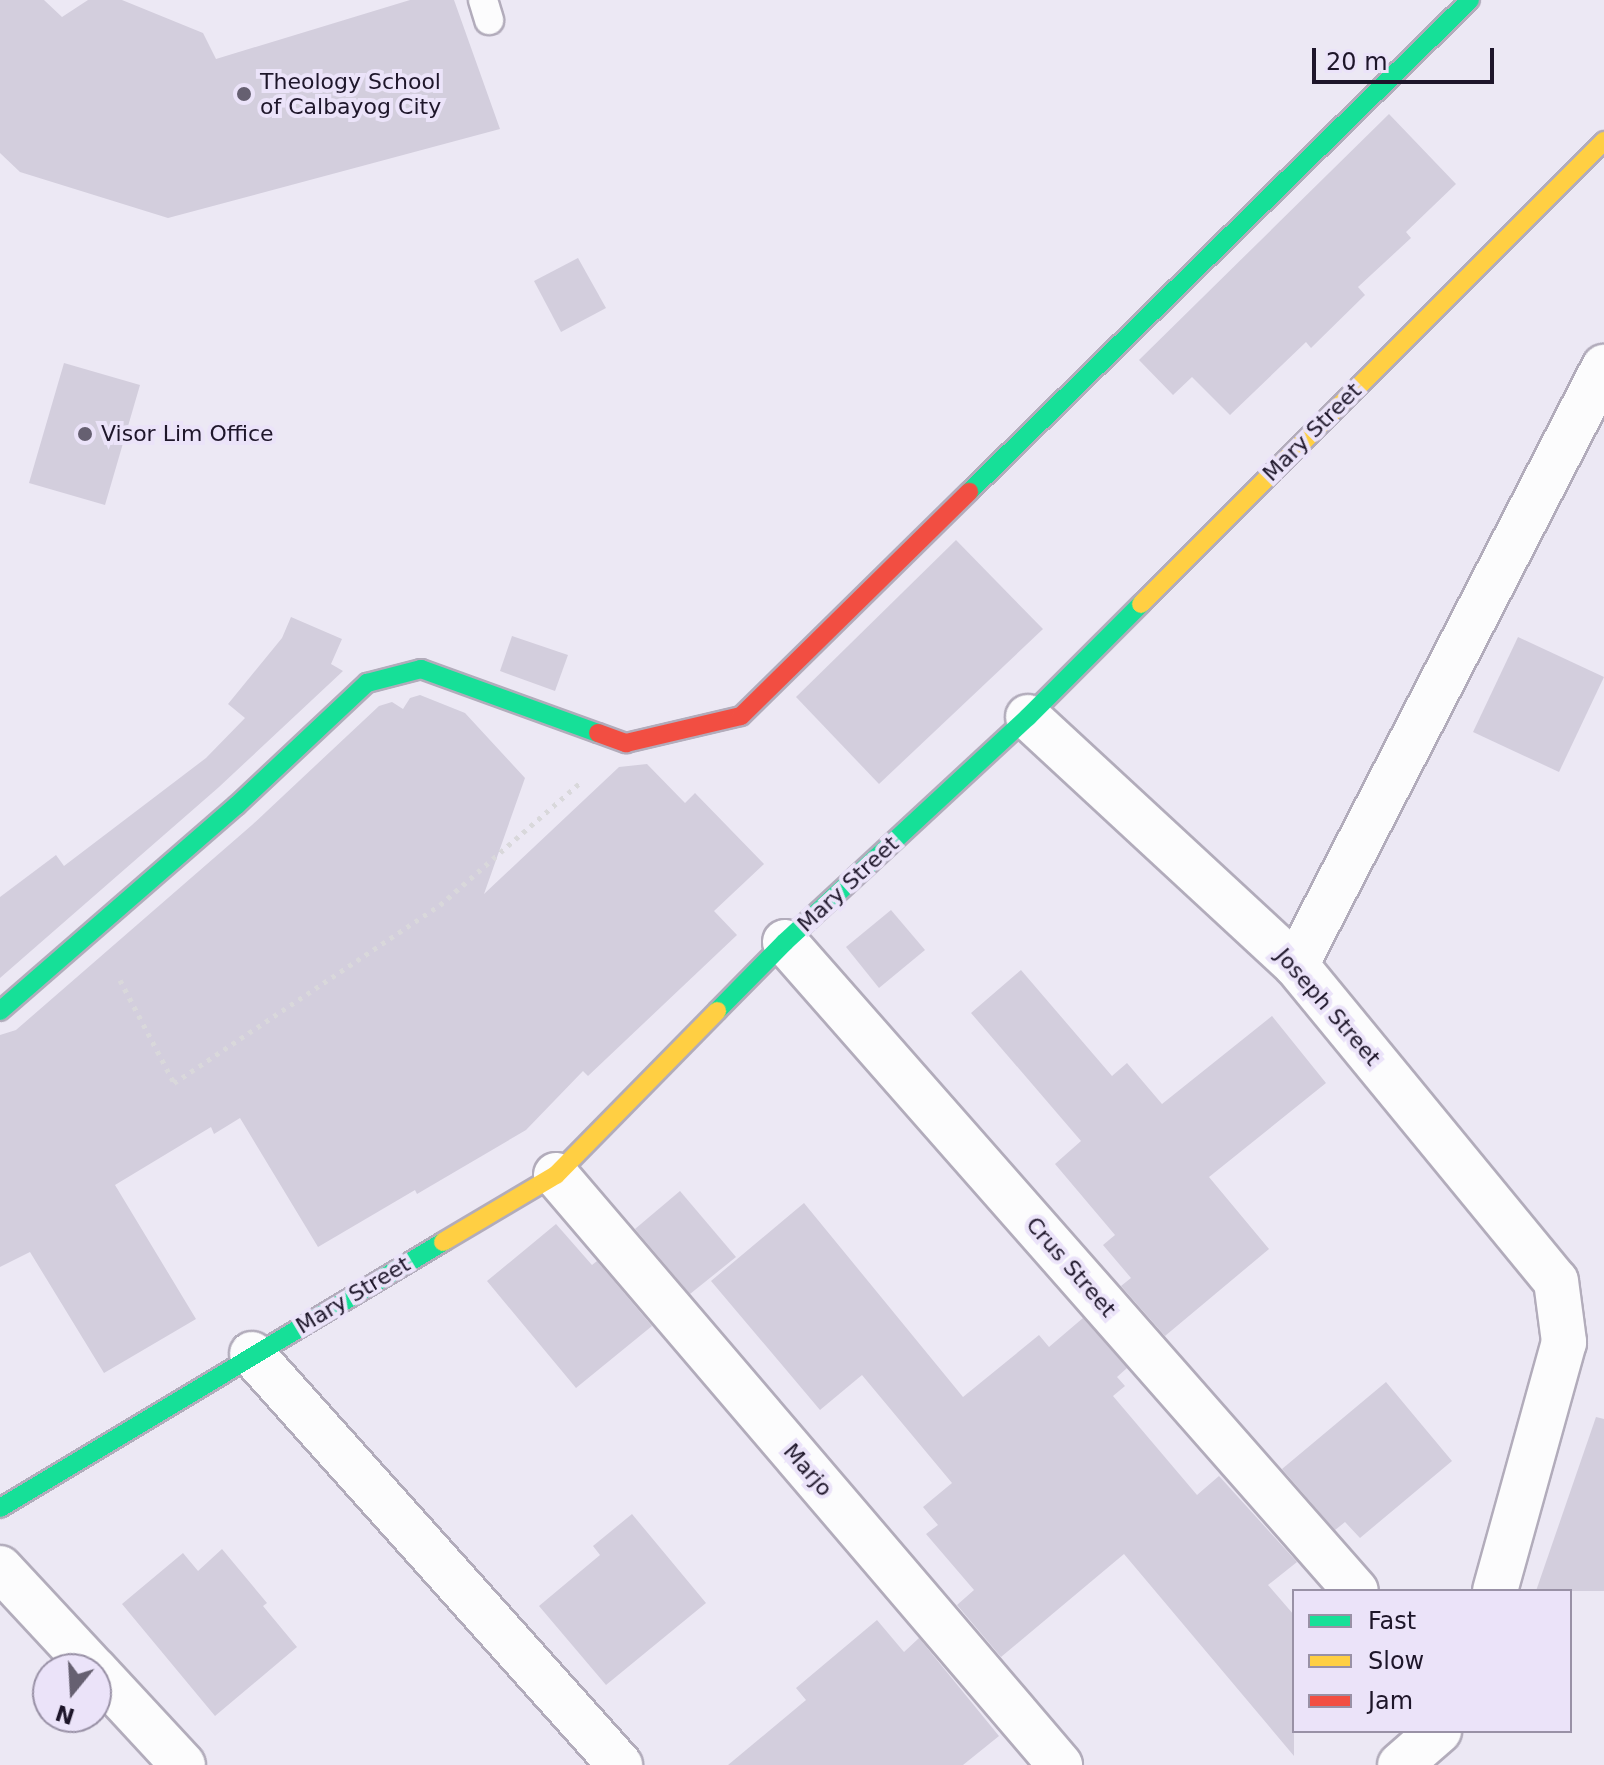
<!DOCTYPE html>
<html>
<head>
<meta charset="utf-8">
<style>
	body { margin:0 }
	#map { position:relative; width:1604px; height:1765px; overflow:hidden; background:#ece8f4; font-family:"DejaVu Sans",sans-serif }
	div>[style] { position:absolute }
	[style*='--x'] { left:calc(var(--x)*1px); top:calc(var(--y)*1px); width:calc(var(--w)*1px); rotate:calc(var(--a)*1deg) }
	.building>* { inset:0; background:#d3cedd }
	.path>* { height:5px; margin-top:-2.5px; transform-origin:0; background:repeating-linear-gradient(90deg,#d9d8db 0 4px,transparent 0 10px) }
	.roads { filter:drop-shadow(2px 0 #b2acbb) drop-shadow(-2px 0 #b2acbb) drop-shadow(0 2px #b2acbb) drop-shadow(0 -2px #b2acbb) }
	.lane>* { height:28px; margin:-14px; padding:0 14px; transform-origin:14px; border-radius:14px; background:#fcfcfd }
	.street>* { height:44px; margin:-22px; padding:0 22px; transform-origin:22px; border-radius:22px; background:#fcfcfd }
	.fast>* { height:18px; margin:-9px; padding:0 9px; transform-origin:9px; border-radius:9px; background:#16e098 }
	.slow>* { height:18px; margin:-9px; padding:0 9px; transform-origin:9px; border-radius:9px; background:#ffcf43 }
	.jam>* { height:18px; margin:-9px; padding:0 9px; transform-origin:9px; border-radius:9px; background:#f24e42 }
	.dots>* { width:22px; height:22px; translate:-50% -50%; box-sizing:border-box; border:4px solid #ebe3f9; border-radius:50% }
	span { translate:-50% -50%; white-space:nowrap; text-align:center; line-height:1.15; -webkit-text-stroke:8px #ebe3f9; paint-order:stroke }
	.poi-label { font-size:22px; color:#1e162a }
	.left { translate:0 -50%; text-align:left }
	.street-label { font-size:22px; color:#1e162a }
	.legend { position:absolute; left:1292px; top:1589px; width:280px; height:144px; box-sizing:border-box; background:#ebe3f9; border:2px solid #9991a6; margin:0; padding:10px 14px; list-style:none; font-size:24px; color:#1e162a }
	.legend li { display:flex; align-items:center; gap:16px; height:40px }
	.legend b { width:40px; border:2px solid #9991a6 }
	.north { position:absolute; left:32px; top:1653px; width:80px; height:80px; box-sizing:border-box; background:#ebe3f9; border:2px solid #9991a6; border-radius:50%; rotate:198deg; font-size:22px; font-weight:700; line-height:32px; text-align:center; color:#1e162a }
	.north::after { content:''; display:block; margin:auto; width:28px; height:36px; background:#666071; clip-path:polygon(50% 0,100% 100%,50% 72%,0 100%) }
	.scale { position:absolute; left:1312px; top:48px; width:182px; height:36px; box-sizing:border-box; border:4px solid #1e162a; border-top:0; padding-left:10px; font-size:24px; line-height:28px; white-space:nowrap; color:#1e162a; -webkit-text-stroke:6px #ebe3f9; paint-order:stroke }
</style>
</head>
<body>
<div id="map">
	<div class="building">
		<i style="clip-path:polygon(0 0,44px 0,62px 17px,88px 0,122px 0,203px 33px,216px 59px,410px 0,454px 0,500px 129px,168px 218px,20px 172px,0 153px)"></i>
		<i style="clip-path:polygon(1389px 114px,1456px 184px,1406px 232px,1411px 238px,1358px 287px,1365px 295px,1311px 348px,1306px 342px,1230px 415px,1192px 377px,1173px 395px,1139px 360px)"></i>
		<i style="clip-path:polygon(578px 258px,606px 308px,561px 332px,534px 281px)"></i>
		<i style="clip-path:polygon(64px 363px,140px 385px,105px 505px,29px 483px)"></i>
		<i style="clip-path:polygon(956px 540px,1043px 629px,879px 784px,796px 697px)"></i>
		<i style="clip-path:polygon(291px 617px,342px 639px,331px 664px,343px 671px,219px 787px,0 978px,0 897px,56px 855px,64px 866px,206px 758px,245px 718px,228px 704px,282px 638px)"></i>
		<i style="clip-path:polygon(512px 636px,568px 655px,555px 691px,500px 671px)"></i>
		<i style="clip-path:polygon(1518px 637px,1604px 677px,1559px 772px,1473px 732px)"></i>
		<i style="clip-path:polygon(420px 695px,465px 713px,525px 778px,484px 894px,619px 767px,647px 764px,685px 803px,695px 793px,764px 864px,714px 911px,737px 935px,588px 1076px,583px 1071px,526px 1130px,417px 1194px,415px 1190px,318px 1247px,240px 1118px,214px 1134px,211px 1127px,115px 1185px,196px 1319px,104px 1373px,30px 1252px,0 1267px,0 1035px,16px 1030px,252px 825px,379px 706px,392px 702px,403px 709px,410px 698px)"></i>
		<i style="clip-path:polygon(891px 910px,925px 950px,879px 988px,846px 947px)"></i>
		<i style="clip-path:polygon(1021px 970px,1112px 1076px,1127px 1063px,1162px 1104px,1272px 1016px,1326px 1083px,1209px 1177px,1269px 1249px,1165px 1336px,1121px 1286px,1131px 1278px,1103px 1245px,1115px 1235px,1055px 1164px,1081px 1141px,971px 1013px)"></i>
		<i style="clip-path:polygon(680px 1191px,736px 1257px,690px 1294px,635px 1229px)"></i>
		<i style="clip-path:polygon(804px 1203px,963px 1397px,1039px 1335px,1049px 1347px,1083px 1318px,1127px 1368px,1117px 1377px,1125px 1386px,1113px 1396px,1197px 1495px,1219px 1476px,1297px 1562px,1268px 1585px,1294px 1615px,1294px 1756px,1124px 1554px,1001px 1657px,957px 1605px,974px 1590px,926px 1534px,938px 1525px,923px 1507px,952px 1483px,862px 1375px,820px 1410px,711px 1281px)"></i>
		<i style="clip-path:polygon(556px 1224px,592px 1265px,597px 1261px,652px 1326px,576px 1388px,487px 1281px)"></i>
		<i style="clip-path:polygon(1386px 1382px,1452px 1461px,1360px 1538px,1345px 1522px,1335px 1530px,1282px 1469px)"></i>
		<i style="clip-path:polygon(1596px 1417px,1604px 1419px,1604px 1591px,1536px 1591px)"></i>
		<i style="clip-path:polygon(632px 1514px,706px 1603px,606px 1685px,539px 1606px,600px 1555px,593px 1546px)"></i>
		<i style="clip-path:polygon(222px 1549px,267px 1603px,263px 1606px,297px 1647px,215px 1716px,122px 1604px,183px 1553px,198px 1571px)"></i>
		<i style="clip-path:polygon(877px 1620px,904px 1652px,919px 1638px,999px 1736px,963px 1765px,728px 1765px,806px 1700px,796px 1688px)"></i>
	</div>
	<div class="path">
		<i style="--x:120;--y:980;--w:116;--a:62.3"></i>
		<i style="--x:174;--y:1083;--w:320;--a:-33.8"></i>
		<i style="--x:440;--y:905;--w:186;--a:-41.1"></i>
	</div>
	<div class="roads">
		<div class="lane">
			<i style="--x:483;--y:0;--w:21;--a:73"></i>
		</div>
		<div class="street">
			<i style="--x:1028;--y:717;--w:365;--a:42.8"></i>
			<i style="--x:1296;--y:965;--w:409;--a:50.6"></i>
			<i style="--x:1556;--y:1281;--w:62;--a:82.5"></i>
			<i style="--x:1564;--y:1342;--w:258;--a:105.5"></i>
			<i style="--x:785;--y:942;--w:864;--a:48.66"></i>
			<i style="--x:1296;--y:965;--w:673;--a:-62.75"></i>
			<i style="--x:556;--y:1175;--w:776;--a:49.49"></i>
			<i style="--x:252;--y:1354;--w:552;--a:48.16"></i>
			<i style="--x:0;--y:1568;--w:138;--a:47.1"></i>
			<i style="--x:96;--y:1671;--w:128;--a:47.2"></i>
			<i style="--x:1400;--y:1765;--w:52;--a:-41.1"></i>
		</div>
		<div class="fast">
			<i style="--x:969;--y:492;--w:702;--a:-44.48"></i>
			<i style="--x:0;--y:1011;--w:313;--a:-41"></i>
			<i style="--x:236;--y:806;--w:180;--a:-43.2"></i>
			<i style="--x:367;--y:683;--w:56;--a:-14.5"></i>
			<i style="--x:421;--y:669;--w:188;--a:19.9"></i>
			<i style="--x:717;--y:1011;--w:97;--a:-45.4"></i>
			<i style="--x:785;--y:942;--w:331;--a:-42.8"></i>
			<i style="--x:1028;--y:717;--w:160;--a:-45"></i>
			<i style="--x:0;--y:1508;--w:517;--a:-30.98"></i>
		</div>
		<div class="slow">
			<i style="--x:1141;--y:604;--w:655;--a:-45"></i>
			<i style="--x:443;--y:1242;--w:131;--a:-30.7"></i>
			<i style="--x:556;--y:1175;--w:230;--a:-45.5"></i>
		</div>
		<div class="jam">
			<i style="--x:598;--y:733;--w:30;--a:20"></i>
			<i style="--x:626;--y:743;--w:118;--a:-13.2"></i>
			<i style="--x:741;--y:716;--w:320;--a:-44.5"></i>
		</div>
	</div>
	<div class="dots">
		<i style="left:244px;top:94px;background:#666071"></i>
		<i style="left:85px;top:434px;background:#666071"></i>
	</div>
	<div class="poi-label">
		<span class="left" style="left:260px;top:94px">Theology School<br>of Calbayog City</span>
		<span class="left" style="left:101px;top:434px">Visor Lim Office</span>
	</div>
	<div class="street-label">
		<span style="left:1312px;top:432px;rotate:-45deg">Mary Street</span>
		<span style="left:848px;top:884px;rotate:-43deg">Mary Street</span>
		<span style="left:1328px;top:1007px;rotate:49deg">Joseph Street</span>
		<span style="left:1071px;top:1267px;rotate:49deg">Crus Street</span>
		<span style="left:353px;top:1295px;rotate:-31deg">Mary Street</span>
		<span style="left:808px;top:1470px;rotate:49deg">Marjo</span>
	</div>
	<ul class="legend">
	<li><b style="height:10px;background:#16e098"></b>Fast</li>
	<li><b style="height:10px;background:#ffcf43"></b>Slow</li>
	<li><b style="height:10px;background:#f24e42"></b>Jam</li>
	</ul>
	<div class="north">N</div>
	<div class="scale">20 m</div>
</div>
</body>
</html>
